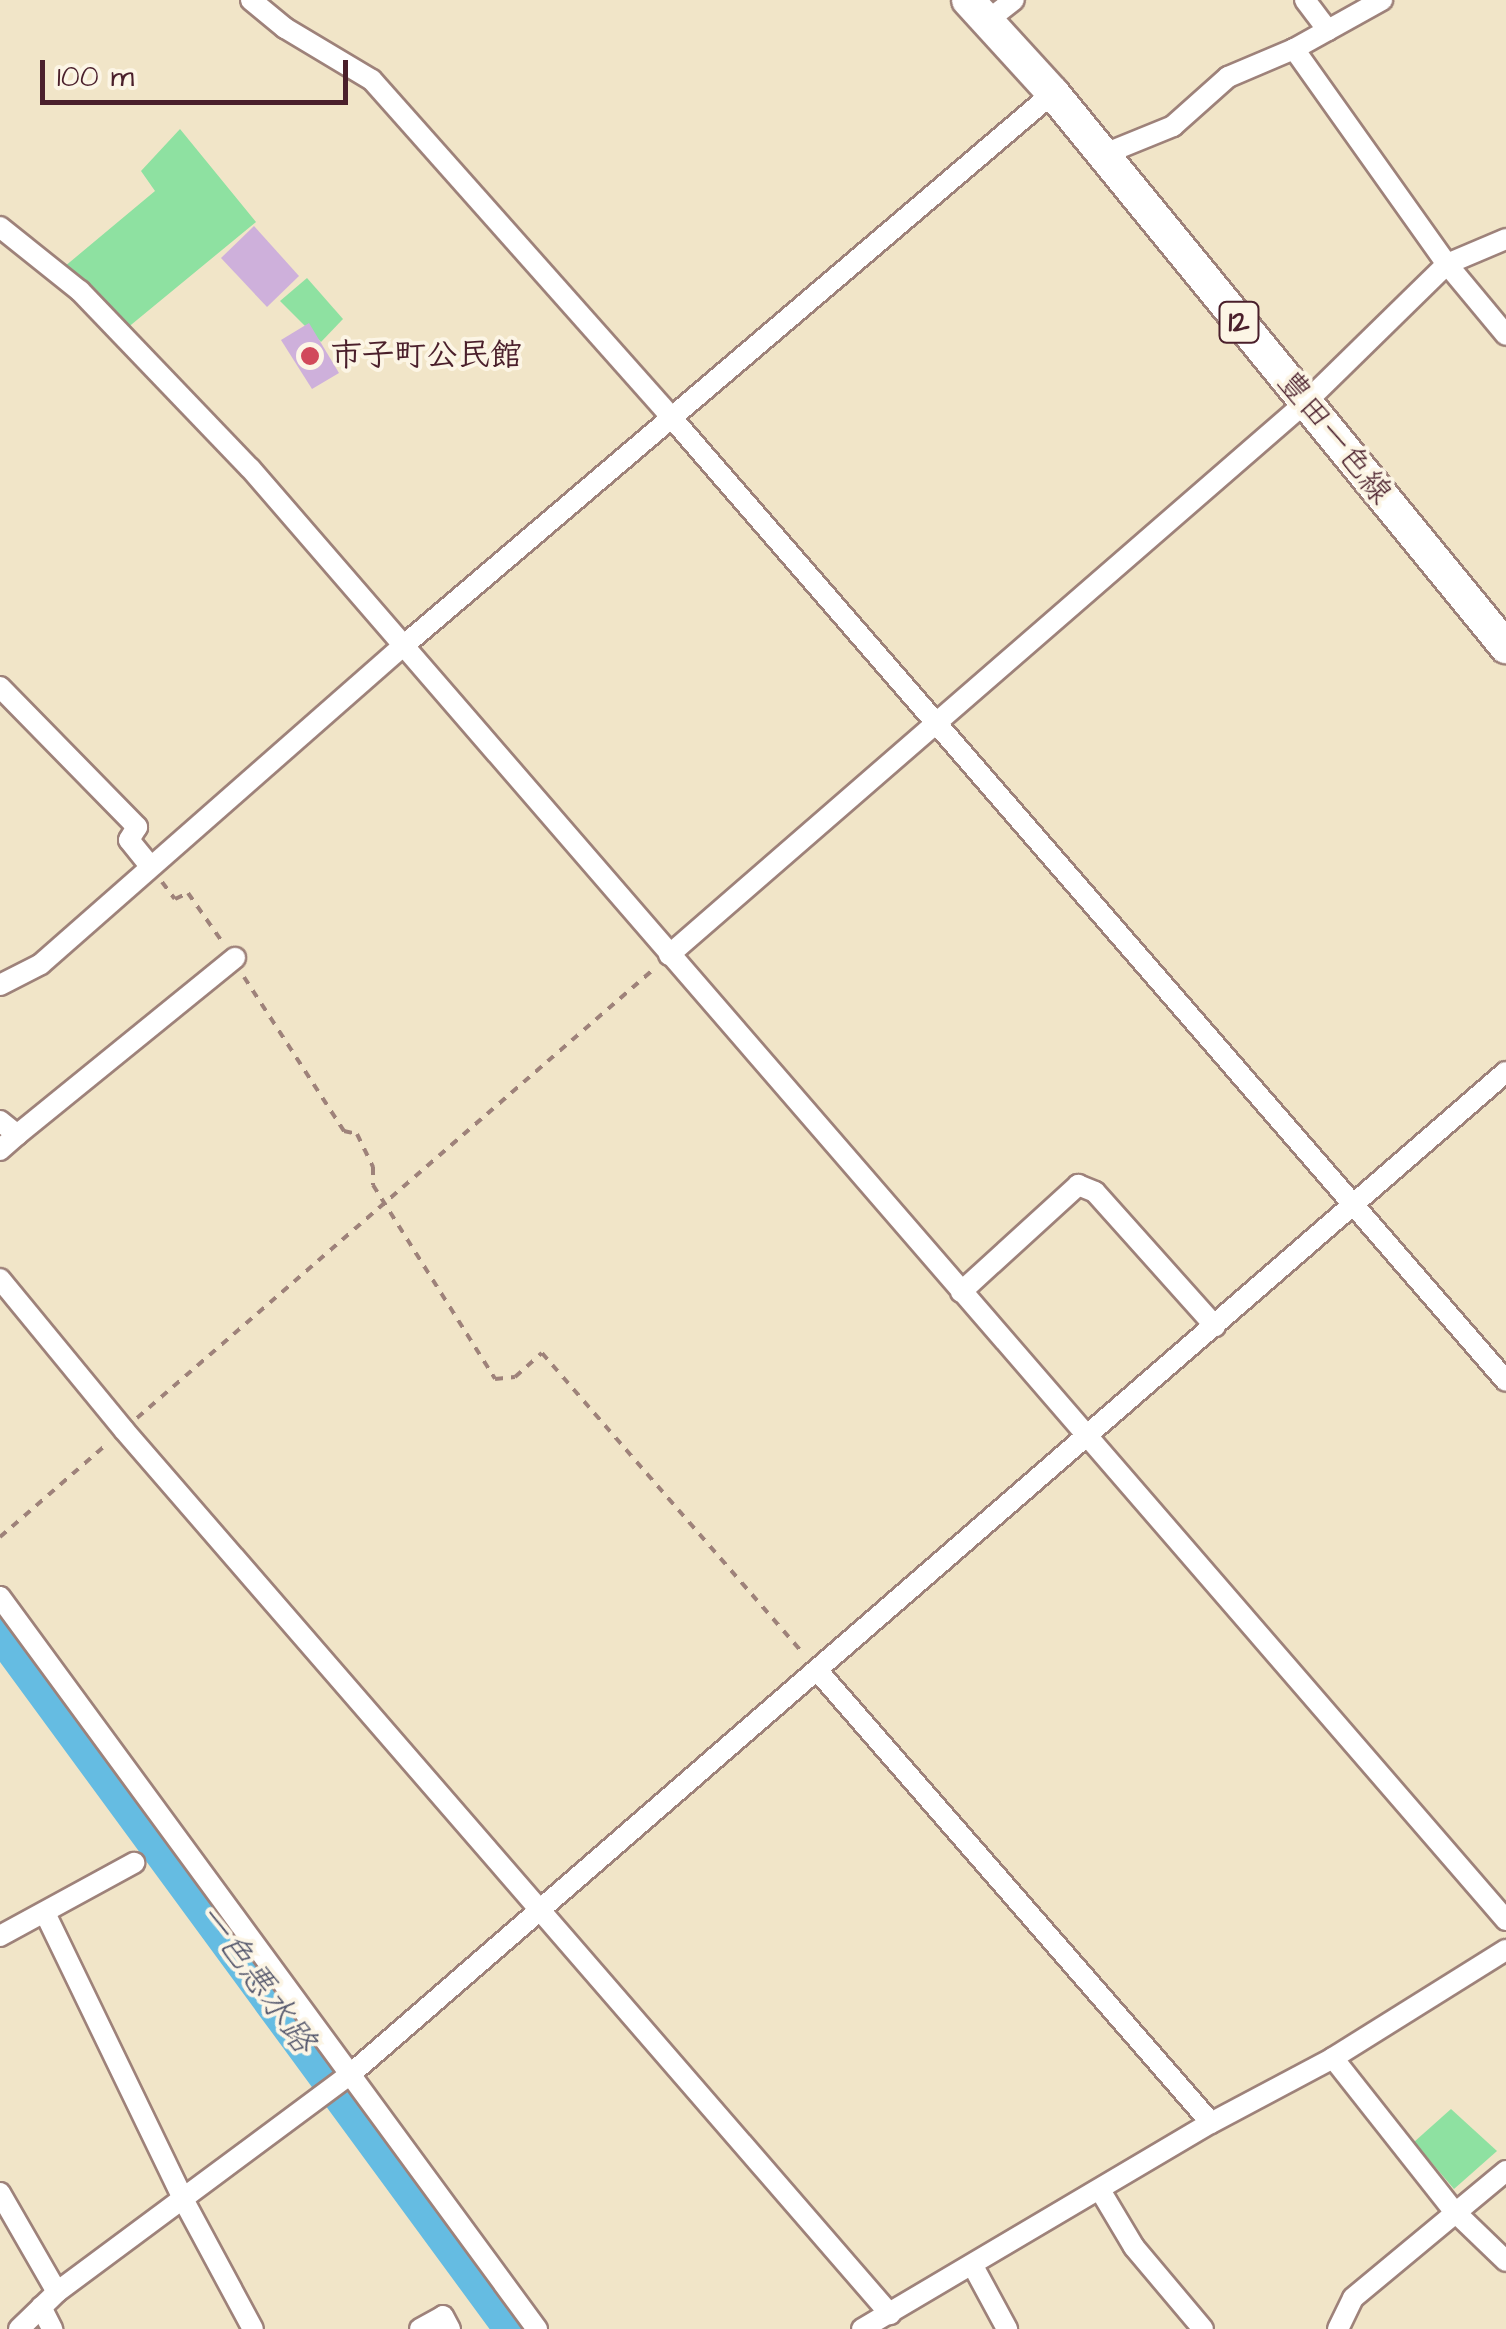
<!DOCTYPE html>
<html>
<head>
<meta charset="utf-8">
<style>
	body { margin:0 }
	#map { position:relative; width:1506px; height:2329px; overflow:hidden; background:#f1e5c8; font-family:"Architects Daughter","Klee One",sans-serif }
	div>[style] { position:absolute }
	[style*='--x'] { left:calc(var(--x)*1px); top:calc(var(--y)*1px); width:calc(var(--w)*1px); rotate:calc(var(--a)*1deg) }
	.green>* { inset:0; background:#8ee1a1 }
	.river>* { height:38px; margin:-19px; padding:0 19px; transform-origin:19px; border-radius:19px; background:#65bce2 }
	.building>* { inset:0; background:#ceb0db }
	.path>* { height:4px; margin-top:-2px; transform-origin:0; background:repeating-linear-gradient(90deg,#9e827a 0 8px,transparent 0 16px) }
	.roads { filter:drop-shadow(2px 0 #9e827a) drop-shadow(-2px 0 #9e827a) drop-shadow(0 2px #9e827a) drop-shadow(0 -2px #9e827a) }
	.street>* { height:20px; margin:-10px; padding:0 10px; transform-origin:10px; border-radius:10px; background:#fff }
	.primary>* { height:32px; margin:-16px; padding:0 16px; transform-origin:16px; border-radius:16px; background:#fff }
	.dots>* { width:28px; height:28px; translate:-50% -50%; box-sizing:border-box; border:5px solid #fcf5e5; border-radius:50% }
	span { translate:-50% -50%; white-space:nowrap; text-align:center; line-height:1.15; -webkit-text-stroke:8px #fcf5e5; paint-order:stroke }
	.shield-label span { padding:2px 8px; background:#fcf5e5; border:2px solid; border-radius:8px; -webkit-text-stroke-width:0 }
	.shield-label { font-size:30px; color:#4a1f2b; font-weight:700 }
	.poi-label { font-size:32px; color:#4a1f2b; font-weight:700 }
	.left { translate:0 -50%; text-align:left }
	.street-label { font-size:32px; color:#4a1f2b }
	.water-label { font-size:35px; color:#53566b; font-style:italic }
	.scale { position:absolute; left:40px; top:60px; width:308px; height:45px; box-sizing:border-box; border:5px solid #4a1f2b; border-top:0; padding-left:12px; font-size:30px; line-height:35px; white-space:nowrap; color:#4a1f2b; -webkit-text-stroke:8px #fcf5e5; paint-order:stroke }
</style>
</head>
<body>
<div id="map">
	<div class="green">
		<i style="clip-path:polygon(180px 129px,256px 222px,126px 329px,64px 267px,155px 191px,141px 171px)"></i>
		<i style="clip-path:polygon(307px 278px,343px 319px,321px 342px,280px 301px)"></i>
		<i style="clip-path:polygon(1451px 2109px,1497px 2151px,1454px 2189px,1414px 2142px)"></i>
	</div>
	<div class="river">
		<i style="--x:0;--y:1630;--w:867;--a:53.72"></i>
	</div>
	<div class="building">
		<i style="clip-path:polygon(254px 226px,299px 276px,267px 307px,221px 258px)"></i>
		<i style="clip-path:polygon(309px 323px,339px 373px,312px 389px,281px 340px)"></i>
	</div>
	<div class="path">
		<i style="--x:162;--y:882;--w:21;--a:53"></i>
		<i style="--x:175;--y:899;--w:14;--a:-25"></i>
		<i style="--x:188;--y:893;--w:61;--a:55"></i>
		<i style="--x:244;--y:977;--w:184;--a:57"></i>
		<i style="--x:344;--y:1131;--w:13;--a:13"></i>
		<i style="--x:357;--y:1134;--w:37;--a:64"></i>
		<i style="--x:373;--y:1167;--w:18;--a:90"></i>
		<i style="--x:373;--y:1185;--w:229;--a:57.8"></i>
		<i style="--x:495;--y:1379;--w:20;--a:-6"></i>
		<i style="--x:515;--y:1377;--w:36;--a:-42"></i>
		<i style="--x:542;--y:1353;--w:398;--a:49"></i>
		<i style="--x:137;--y:1418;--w:686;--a:-40.98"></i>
		<i style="--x:0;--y:1537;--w:142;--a:-41"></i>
	</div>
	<div class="roads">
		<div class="street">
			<i style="--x:251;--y:0;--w:44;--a:39.5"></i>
			<i style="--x:285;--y:28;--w:101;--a:30.9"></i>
			<i style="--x:372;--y:80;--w:451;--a:48.4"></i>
			<i style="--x:671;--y:417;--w:1275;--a:49.1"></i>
			<i style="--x:1305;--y:0;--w:38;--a:53"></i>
			<i style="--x:987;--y:21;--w:34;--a:-38"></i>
			<i style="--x:1294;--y:49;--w:264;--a:54.6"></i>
			<i style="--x:1447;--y:264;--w:92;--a:50.3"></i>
			<i style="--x:1102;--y:155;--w:77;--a:-22.2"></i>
			<i style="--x:1173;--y:126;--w:74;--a:-41.7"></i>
			<i style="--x:1228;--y:77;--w:72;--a:-23"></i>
			<i style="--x:1294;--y:49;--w:101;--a:-29.1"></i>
			<i style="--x:0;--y:227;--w:102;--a:38.7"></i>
			<i style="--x:80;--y:291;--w:245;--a:46.2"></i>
			<i style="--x:250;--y:468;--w:1920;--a:49.14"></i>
			<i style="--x:0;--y:687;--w:196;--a:45.6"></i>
			<i style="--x:137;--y:827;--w:15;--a:122"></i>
			<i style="--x:129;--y:840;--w:33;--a:51"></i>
			<i style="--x:669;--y:955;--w:842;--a:-40.96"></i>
			<i style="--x:1305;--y:403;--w:199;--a:-44.4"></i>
			<i style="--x:1447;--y:264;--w:64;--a:-23"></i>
			<i style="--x:0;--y:985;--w:46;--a:-27.1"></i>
			<i style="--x:41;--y:964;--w:480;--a:-41.3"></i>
			<i style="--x:402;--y:647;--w:855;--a:-40.4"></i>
			<i style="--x:0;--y:1121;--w:22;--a:39"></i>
			<i style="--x:17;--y:1135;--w:23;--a:139"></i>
			<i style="--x:17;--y:1135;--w:281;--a:-39.1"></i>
			<i style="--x:0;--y:1279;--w:195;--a:50.6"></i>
			<i style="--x:124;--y:1430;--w:1170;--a:49.09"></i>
			<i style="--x:961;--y:1292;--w:159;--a:-42.4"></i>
			<i style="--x:1078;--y:1185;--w:18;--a:22"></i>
			<i style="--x:1095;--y:1192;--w:180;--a:48.2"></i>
			<i style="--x:0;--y:1597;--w:908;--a:53.74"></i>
			<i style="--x:817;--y:1670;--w:600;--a:48.98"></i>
			<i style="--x:45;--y:1913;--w:320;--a:64.2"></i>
			<i style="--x:184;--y:2201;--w:145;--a:61.7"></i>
			<i style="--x:0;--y:1936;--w:153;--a:-28.6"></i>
			<i style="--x:1333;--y:2058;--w:195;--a:51.7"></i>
			<i style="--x:1454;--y:2211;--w:72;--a:43.9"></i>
			<i style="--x:1100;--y:2190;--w:66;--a:59.2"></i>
			<i style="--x:1134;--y:2247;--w:107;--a:49.9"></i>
			<i style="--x:0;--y:2193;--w:114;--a:60.1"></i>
			<i style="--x:973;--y:2266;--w:72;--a:61.6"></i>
			<i style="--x:41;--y:2307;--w:25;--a:63"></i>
			<i style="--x:19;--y:2329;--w:53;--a:-44.2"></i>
			<i style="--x:57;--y:2292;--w:369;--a:-36.6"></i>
			<i style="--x:353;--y:2072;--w:1526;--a:-40.94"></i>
			<i style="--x:420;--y:2329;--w:26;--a:-29"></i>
			<i style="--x:443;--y:2316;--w:15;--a:62"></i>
			<i style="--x:862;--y:2329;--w:405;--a:-30.6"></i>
			<i style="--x:1211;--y:2123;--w:138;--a:-28"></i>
			<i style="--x:1333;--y:2058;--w:204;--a:-32"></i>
			<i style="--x:1338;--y:2329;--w:34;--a:-64"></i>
			<i style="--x:1353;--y:2298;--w:199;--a:-39.7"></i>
		</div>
		<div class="primary">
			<i style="--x:968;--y:0;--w:126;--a:47.6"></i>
			<i style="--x:1053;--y:93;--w:716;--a:50.73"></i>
		</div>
	</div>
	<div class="dots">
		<i style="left:310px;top:356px;background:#d1495b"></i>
	</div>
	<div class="shield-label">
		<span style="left:1239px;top:322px">12</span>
	</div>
	<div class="poi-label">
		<span class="left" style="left:330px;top:356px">市子町公民館</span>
	</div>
	<div class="street-label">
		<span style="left:1334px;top:438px;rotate:51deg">豊田一色線</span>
	</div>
	<div class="water-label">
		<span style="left:256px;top:1979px;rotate:54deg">一色悪水路</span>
	</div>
	<div class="scale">100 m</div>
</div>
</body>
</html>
